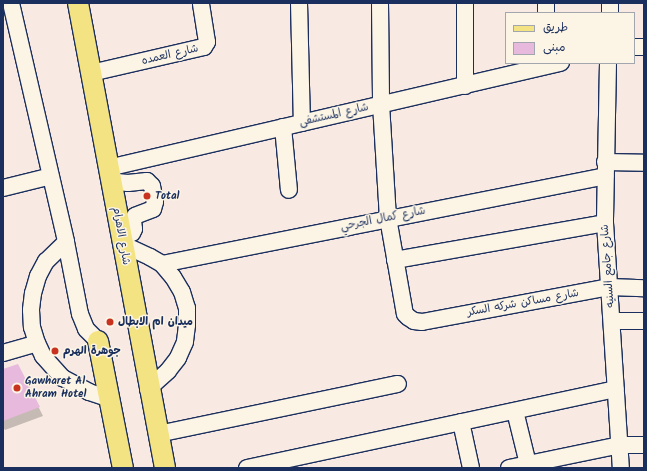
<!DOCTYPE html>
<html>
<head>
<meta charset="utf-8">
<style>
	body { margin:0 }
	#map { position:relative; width:647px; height:471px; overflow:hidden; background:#f8e9e3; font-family:Kalam,"Playpen Sans Arabic",sans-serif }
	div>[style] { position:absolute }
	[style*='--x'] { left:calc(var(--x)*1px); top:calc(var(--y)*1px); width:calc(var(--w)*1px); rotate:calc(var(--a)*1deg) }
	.shadow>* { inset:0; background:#0003 }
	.building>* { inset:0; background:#e7b9dc }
	.roads { filter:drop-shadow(1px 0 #1b2f5e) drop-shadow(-1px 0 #1b2f5e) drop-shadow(0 1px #1b2f5e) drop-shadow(0 -1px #1b2f5e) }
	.minor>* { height:16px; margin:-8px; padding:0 8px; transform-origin:8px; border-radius:8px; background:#fcf5e5 }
	.major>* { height:20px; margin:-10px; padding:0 10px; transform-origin:10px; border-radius:10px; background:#f4e382 }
	.dots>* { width:11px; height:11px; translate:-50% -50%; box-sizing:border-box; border:2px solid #fcf5e5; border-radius:50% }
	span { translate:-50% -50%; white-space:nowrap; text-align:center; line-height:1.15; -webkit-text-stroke:3px #fcf5e5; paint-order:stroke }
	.street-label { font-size:11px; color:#1b2f5e }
	.poi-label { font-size:11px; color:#1b2f5e; font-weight:700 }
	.left { translate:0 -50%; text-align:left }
	.frame { position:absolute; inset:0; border:4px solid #1b2f5e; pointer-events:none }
	.legend { position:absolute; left:505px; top:12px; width:130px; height:52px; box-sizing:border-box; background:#fcf5e5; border:1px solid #a2a6af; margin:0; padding:5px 7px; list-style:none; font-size:12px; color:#1b2f5e }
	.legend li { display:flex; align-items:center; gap:8px; height:20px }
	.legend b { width:20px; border:1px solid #a2a6af }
</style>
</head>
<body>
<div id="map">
	<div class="shadow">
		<i style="clip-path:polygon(3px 370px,22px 374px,43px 416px,5px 430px,3px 427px)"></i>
	</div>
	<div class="building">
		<i style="clip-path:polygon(18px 364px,40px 407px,3px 421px,3px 369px)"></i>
	</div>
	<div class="roads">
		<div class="minor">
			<i style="--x:11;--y:3;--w:245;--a:77"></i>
			<i style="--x:66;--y:242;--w:73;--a:79"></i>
			<i style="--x:80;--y:314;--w:16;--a:68"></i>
			<i style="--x:86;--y:329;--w:17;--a:45"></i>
			<i style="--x:299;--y:3;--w:120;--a:88.6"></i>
			<i style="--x:380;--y:3;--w:101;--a:89.4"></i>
			<i style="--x:381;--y:104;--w:114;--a:86.5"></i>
			<i style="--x:388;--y:218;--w:97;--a:80"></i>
			<i style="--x:405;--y:314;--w:4;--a:45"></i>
			<i style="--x:408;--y:317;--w:7;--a:34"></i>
			<i style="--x:414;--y:321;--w:8;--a:7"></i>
			<i style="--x:422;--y:322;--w:190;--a:-10.6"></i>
			<i style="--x:609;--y:287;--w:35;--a:2"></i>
			<i style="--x:465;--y:3;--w:83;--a:90"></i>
			<i style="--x:546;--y:3;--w:10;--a:90"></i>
			<i style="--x:610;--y:13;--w:10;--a:-90"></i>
			<i style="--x:634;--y:47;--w:10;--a:0"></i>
			<i style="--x:608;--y:63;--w:160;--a:91.1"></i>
			<i style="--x:605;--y:223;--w:246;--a:86.3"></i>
			<i style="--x:91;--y:73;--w:116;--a:-13"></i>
			<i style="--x:204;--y:47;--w:6;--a:-59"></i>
			<i style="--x:207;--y:42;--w:39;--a:-99"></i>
			<i style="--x:283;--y:127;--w:63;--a:84.6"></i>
			<i style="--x:605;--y:162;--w:39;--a:1"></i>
			<i style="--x:108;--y:168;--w:465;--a:-13.1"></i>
			<i style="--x:110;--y:178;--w:8;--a:30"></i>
			<i style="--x:117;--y:182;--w:11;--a:5"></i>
			<i style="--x:128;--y:183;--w:19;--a:-6"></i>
			<i style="--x:147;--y:181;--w:7;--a:45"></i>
			<i style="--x:152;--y:186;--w:16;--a:79"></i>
			<i style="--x:155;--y:202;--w:7;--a:106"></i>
			<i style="--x:153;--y:209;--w:19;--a:159"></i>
			<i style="--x:135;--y:216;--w:4;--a:117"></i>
			<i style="--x:133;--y:220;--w:9;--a:84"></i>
			<i style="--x:134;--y:229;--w:4;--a:117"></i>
			<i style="--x:132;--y:233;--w:12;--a:160"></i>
			<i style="--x:3;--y:188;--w:49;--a:-14"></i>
			<i style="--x:66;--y:242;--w:28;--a:136"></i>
			<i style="--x:46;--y:261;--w:17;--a:118"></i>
			<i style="--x:38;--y:276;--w:18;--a:106"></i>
			<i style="--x:33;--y:293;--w:17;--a:97"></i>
			<i style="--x:31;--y:310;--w:17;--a:87"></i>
			<i style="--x:32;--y:327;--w:17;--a:73"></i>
			<i style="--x:37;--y:343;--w:14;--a:65"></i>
			<i style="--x:43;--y:356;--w:30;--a:48"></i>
			<i style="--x:63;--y:378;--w:30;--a:28"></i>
			<i style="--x:89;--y:392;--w:23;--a:18"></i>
			<i style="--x:122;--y:244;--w:31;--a:25"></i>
			<i style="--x:150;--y:257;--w:14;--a:30"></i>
			<i style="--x:162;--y:264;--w:17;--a:50"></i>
			<i style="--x:173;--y:277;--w:17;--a:59"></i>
			<i style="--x:182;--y:292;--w:17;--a:73"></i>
			<i style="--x:187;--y:308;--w:17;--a:90"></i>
			<i style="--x:187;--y:325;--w:17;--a:97"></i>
			<i style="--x:185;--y:342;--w:17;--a:114"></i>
			<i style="--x:178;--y:358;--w:16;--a:128"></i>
			<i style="--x:168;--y:371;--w:27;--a:138"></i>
			<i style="--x:395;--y:260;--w:213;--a:-10"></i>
			<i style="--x:162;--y:264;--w:452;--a:-11.2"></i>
			<i style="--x:612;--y:321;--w:32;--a:0"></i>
			<i style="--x:3;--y:353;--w:35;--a:-16"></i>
			<i style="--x:515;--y:411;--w:59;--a:76.2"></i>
			<i style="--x:461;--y:422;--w:47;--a:77.7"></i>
			<i style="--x:158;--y:434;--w:245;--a:-11.8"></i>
			<i style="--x:247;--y:468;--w:377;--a:-12.1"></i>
			<i style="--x:509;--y:468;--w:113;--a:-11.7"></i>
			<i style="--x:620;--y:445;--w:24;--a:0"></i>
		</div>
		<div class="major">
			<i style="--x:78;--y:3;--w:473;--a:79.4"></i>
			<i style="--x:98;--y:341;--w:129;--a:78.9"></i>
		</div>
	</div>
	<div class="dots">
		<i style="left:147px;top:196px;background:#c8321e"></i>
		<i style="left:110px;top:322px;background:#c8321e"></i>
		<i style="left:55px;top:351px;background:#c8321e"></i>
		<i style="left:17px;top:388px;background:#c8321e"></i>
	</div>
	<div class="street-label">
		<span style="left:170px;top:55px;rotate:-13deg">شارع العمده</span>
		<span style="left:334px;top:115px;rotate:-13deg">شارع المستشفى</span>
		<span style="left:383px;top:219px;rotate:-11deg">شارع كمال الجرحي</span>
		<span style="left:121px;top:236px;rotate:80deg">شارع الاهرام</span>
		<span style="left:608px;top:266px;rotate:-94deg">شارع جامع السنيه</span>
		<span style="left:523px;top:303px;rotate:-10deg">شارع مساكن شركه السكر</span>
	</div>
	<div class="poi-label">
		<span class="left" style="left:155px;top:196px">Total</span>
		<span class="left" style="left:118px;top:322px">ميدان ام الابطال</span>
		<span class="left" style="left:63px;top:351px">جوهرة الهرم</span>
		<span class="left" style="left:25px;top:388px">Gawharet Al<br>Ahram Hotel</span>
	</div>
	<div class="frame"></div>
	<ul class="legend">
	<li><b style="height:5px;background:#f4e382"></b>طريق</li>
	<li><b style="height:11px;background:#e7b9dc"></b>مبنى</li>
	</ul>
</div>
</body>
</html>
